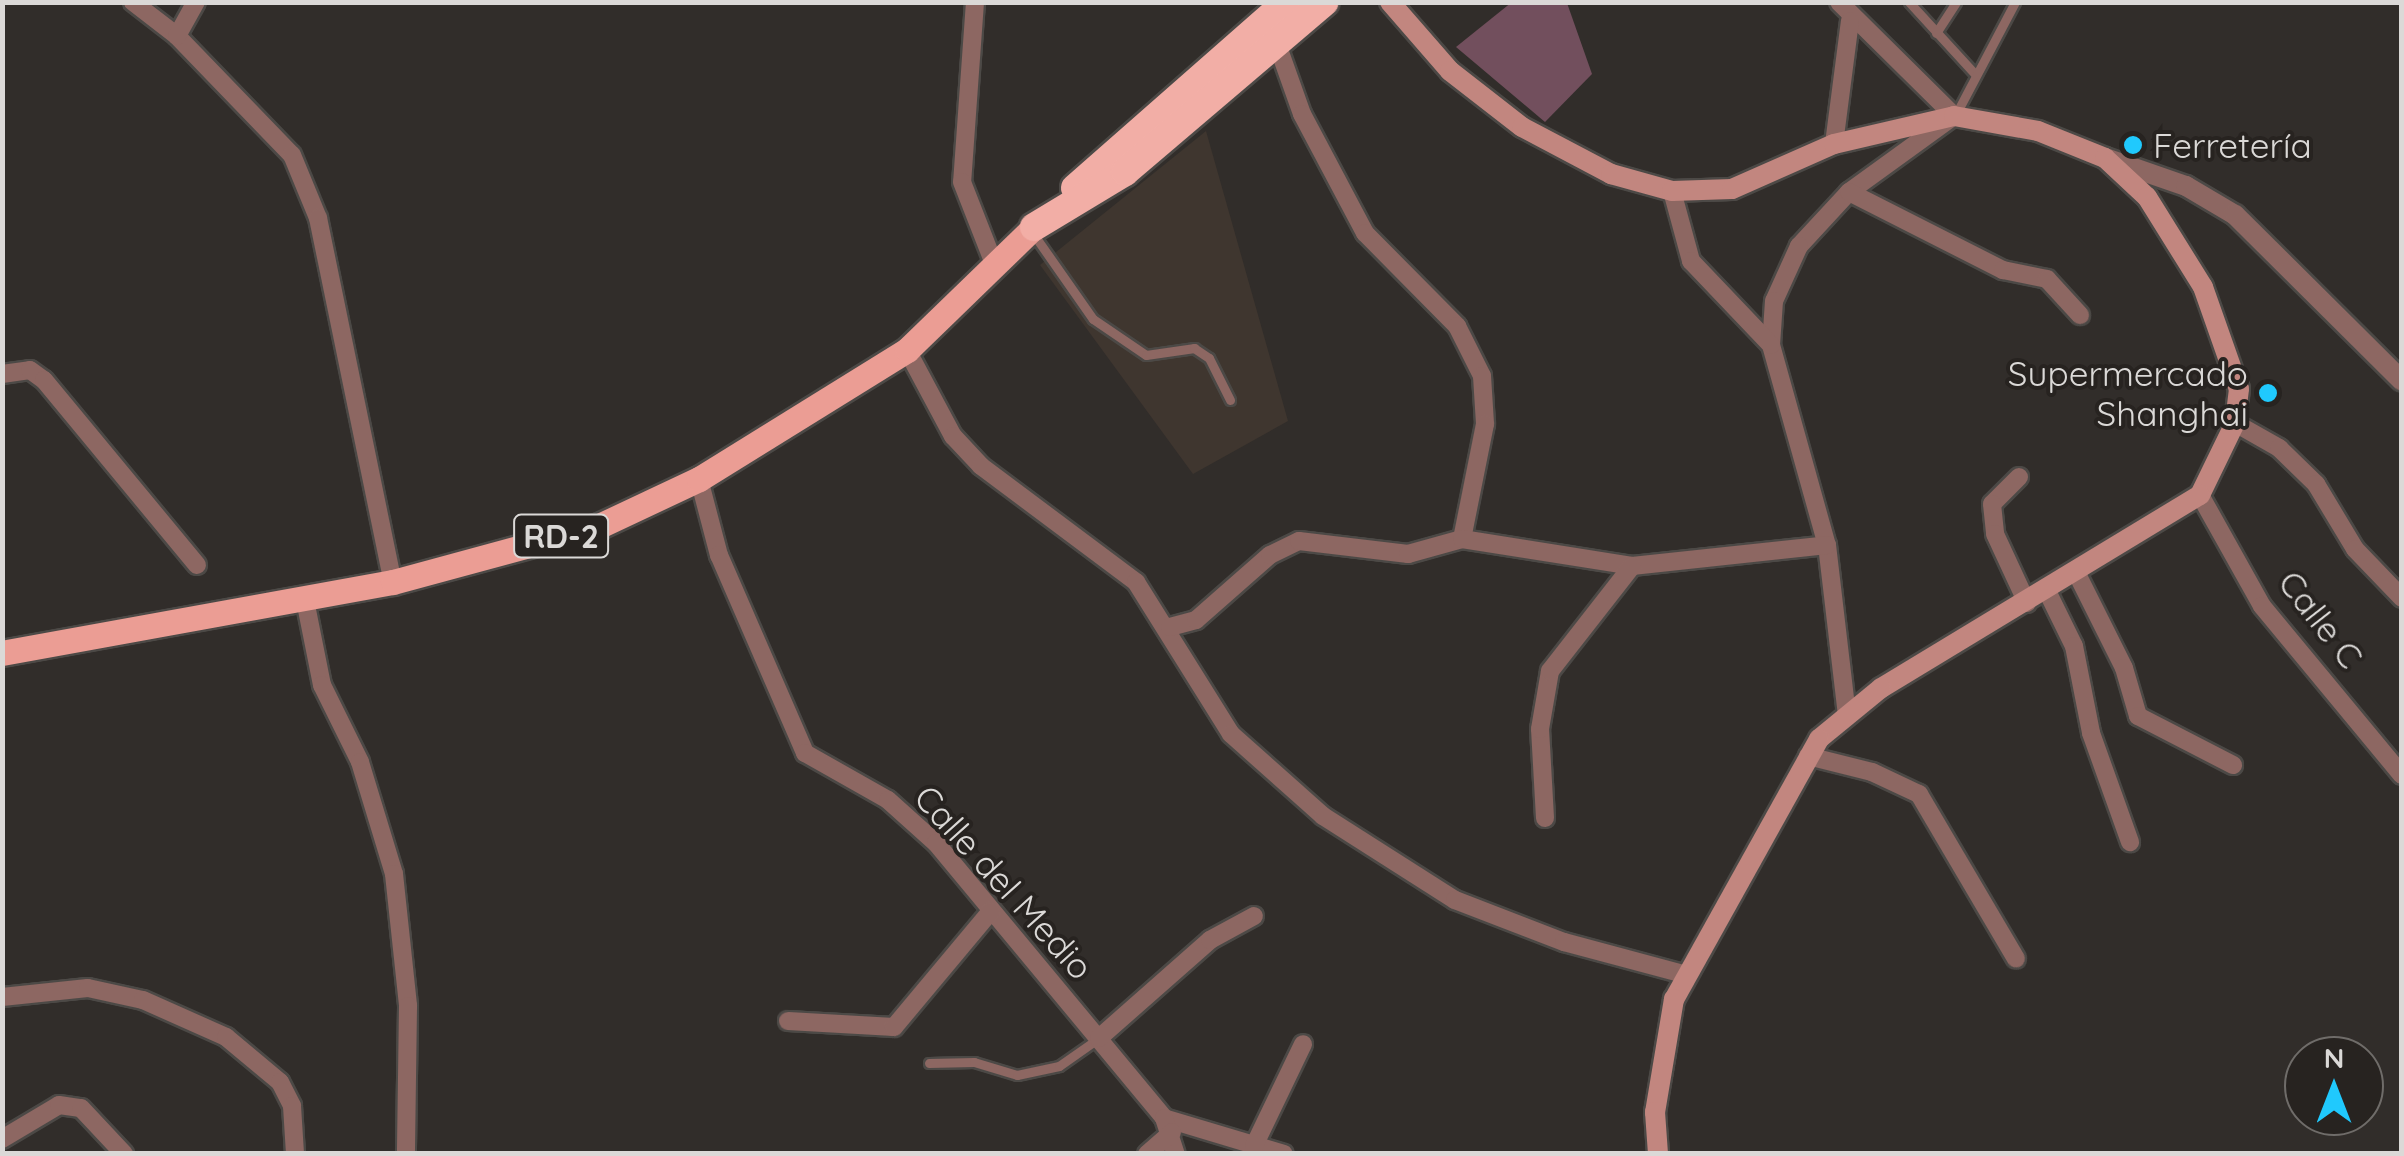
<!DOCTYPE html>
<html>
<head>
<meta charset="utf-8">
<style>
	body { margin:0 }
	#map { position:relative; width:2404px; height:1156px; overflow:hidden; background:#312d2a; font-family:Quicksand,sans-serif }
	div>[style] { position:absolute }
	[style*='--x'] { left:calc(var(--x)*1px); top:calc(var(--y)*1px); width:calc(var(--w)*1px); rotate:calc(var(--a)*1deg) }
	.built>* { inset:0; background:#3f362f }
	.forest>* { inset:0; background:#724f5d }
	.roads { filter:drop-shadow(2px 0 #4c4946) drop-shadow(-2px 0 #4c4946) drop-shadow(0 2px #4c4946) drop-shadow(0 -2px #4c4946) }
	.service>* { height:9px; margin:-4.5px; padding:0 4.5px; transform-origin:4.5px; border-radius:4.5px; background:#8d6762 }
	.minor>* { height:18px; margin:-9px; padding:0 9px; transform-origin:9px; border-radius:9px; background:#8d6762 }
	.tertiary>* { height:20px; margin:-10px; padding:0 10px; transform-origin:10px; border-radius:10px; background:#8d6762 }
	.secondary>* { height:20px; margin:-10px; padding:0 10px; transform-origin:10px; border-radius:10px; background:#c2867f }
	.primary>* { height:25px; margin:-12.5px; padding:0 12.5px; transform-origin:12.5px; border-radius:12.5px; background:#eb9d94 }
	.trunk>* { height:28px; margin:-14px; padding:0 14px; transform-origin:14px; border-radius:14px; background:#f2aea6 }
	.dots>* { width:28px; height:28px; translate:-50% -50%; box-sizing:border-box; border:5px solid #272320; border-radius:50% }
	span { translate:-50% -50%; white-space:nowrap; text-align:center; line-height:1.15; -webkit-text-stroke:8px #272320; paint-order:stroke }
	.shield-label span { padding:2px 8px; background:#272320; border:2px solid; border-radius:8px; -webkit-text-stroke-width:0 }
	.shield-label { font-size:32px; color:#dbd9d7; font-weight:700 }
	.poi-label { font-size:35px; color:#dbd9d7 }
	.left { translate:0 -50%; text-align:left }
	.right { translate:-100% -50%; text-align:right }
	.street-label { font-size:35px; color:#dbd9d7 }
	.frame { position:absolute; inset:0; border:5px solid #dbd9d7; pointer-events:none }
	.north { position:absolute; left:2284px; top:1036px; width:100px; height:100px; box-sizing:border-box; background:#272320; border:2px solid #6f6c69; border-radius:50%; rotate:0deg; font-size:28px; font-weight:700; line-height:40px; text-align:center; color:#dbd9d7 }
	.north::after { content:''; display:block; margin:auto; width:35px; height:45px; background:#20c9fd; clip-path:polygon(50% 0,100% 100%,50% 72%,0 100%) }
</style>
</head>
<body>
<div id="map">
	<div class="built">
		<i style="clip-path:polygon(1206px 131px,1288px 421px,1193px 474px,1040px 265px)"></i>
	</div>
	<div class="forest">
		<i style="clip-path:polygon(1512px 2px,1567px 3px,1592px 74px,1545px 122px,1456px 47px)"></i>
	</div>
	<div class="roads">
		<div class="service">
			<i style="--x:1909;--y:2;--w:99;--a:47.5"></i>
			<i style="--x:1936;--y:33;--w:37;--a:-57"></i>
			<i style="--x:1956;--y:114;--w:127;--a:-62.2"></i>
			<i style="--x:1032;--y:232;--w:106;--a:55"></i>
			<i style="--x:1093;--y:319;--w:64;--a:34.2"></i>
			<i style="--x:1146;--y:355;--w:49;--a:-8.3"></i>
			<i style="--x:1194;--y:348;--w:18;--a:34"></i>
			<i style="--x:1209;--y:358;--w:47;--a:63.4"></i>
			<i style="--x:929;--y:1063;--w:45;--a:-1.3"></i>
			<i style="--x:974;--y:1062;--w:45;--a:16.8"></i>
			<i style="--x:1017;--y:1075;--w:43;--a:-12.1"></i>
			<i style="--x:1059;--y:1066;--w:49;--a:-35"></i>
		</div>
		<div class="minor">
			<i style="--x:133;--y:2;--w:56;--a:37.7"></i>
			<i style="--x:177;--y:36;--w:165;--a:46"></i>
			<i style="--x:292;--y:155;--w:68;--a:67.6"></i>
			<i style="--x:318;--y:218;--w:372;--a:78.4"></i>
			<i style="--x:975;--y:2;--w:180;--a:94.1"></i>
			<i style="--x:962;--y:182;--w:85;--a:68.6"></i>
			<i style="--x:1839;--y:2;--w:162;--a:44.7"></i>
			<i style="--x:1954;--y:116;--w:130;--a:144.1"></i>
			<i style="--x:1849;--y:192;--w:74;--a:132.8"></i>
			<i style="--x:1799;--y:246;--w:60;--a:114.4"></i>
			<i style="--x:1774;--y:301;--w:44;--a:93.9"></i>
			<i style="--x:1771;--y:345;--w:208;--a:74.4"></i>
			<i style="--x:1827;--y:545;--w:172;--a:83.3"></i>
			<i style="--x:177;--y:36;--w:39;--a:-61"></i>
			<i style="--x:1276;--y:41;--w:77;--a:70.4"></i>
			<i style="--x:1302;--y:114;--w:135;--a:62.1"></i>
			<i style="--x:1365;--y:233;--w:131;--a:45.3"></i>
			<i style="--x:1457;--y:326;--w:56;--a:63.4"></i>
			<i style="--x:1482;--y:376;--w:48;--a:86.4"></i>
			<i style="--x:1485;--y:424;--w:117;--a:101.3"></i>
			<i style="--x:1834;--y:144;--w:124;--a:-82.6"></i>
			<i style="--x:1672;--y:191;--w:73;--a:74.8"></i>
			<i style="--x:1691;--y:261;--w:116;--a:46.4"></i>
			<i style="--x:1849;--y:192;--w:173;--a:26.9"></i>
			<i style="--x:2003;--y:270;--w:45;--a:11.6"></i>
			<i style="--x:2047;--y:279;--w:49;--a:47.5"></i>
			<i style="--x:907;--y:350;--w:98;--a:61.9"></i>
			<i style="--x:953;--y:436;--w:41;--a:47"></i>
			<i style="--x:981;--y:466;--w:194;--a:36.8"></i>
			<i style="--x:1136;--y:582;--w:179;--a:58"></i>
			<i style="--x:1231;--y:734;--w:123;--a:41.7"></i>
			<i style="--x:1323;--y:816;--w:156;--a:32.5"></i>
			<i style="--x:1455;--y:900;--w:117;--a:21.1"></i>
			<i style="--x:1564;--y:942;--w:127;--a:15"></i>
			<i style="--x:2;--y:374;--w:28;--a:-8"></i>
			<i style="--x:30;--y:370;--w:17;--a:36"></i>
			<i style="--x:44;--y:380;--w:240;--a:50.4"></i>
			<i style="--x:2235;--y:423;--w:51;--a:29.6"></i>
			<i style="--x:2279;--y:448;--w:52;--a:44.2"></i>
			<i style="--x:2316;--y:484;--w:76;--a:59"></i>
			<i style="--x:2355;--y:549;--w:68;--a:46.2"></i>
			<i style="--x:2019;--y:477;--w:38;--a:135"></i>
			<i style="--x:1992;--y:504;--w:30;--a:84"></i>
			<i style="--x:1995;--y:534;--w:76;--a:65.1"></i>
			<i style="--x:699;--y:479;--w:79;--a:75.3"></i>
			<i style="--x:719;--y:555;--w:216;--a:66.5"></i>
			<i style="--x:805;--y:753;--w:95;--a:29.5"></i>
			<i style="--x:888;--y:800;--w:64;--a:41.9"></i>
			<i style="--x:936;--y:843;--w:357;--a:50.3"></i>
			<i style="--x:1164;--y:1118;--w:125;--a:16.7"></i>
			<i style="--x:2200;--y:495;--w:127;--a:60.8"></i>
			<i style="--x:2262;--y:606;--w:219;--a:50.4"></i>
			<i style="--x:2076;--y:572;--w:107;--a:63.4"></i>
			<i style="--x:2124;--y:668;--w:50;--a:73.7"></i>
			<i style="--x:2138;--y:716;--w:107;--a:27.3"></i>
			<i style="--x:2047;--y:591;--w:61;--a:63.9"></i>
			<i style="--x:2074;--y:646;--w:89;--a:78.9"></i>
			<i style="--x:2091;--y:733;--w:116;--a:70.3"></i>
			<i style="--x:305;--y:600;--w:87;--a:78.7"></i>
			<i style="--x:322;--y:685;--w:86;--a:63.7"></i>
			<i style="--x:360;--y:762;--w:117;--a:73.1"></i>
			<i style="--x:394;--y:874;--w:133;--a:83.9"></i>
			<i style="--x:408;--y:1006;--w:148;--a:90.8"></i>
			<i style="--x:1170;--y:627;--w:27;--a:-15"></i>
			<i style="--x:1196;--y:620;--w:98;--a:-41.3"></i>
			<i style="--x:1270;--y:555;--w:32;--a:-26"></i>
			<i style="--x:1299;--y:541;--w:110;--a:6.8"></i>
			<i style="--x:1408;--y:554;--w:56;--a:-15.5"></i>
			<i style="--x:1462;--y:539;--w:172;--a:9"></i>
			<i style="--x:1632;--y:566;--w:196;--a:-6.1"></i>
			<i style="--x:1808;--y:756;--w:66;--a:14"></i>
			<i style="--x:1872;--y:772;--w:52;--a:25.1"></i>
			<i style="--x:1919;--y:794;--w:191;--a:59.5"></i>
			<i style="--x:1545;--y:818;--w:89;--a:-93.2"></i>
			<i style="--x:1540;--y:729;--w:59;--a:-80.2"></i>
			<i style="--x:1550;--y:671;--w:133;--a:-52"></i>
			<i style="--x:2;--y:997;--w:86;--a:-6"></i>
			<i style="--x:88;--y:988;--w:56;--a:12.3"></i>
			<i style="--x:143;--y:1000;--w:91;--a:24"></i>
			<i style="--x:226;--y:1037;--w:70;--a:39.8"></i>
			<i style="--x:280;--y:1082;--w:27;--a:63"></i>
			<i style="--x:292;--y:1106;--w:48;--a:86.4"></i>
			<i style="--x:788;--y:1021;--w:106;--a:3.2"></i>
			<i style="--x:894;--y:1027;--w:151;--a:-50.1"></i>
			<i style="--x:1099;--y:1038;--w:148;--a:-41.4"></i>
			<i style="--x:1210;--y:940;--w:50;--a:-28.6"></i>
			<i style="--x:1164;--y:1118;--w:38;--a:72"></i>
			<i style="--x:2;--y:1139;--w:66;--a:-30.8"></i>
			<i style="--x:59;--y:1105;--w:22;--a:8"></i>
			<i style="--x:81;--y:1108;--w:63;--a:46.9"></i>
			<i style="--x:1254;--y:1146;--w:113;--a:-64.3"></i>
			<i style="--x:1147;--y:1154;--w:33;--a:-41"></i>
		</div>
		<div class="tertiary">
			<i style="--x:2105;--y:158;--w:86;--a:19.1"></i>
			<i style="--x:2186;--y:186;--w:57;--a:30.6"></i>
			<i style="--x:2235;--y:215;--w:235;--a:44.8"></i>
		</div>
		<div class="secondary">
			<i style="--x:1390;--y:2;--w:91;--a:49"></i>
			<i style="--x:1450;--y:71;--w:91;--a:37.9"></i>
			<i style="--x:1522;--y:127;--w:101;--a:27.8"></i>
			<i style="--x:1611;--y:174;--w:63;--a:15.6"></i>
			<i style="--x:1672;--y:191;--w:60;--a:-1.9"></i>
			<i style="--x:1732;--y:189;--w:111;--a:-23.8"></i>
			<i style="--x:1834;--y:144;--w:123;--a:-13.1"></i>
			<i style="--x:1954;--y:116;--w:85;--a:10.1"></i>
			<i style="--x:2038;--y:131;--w:72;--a:21.9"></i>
			<i style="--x:2105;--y:158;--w:57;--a:42.9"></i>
			<i style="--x:2147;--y:197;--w:106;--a:58.1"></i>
			<i style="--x:2203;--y:287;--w:108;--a:70.6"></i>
			<i style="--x:2239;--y:389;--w:34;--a:97"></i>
			<i style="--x:2235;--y:423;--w:80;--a:115.9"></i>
			<i style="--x:2200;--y:495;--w:373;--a:148.8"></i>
			<i style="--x:1881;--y:688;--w:80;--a:140.6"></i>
			<i style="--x:1819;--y:739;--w:298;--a:119.1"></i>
			<i style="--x:1674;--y:999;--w:115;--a:99.5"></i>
			<i style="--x:1655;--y:1112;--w:42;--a:85.9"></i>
		</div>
		<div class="primary">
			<i style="--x:2;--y:653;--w:397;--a:-10.3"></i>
			<i style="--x:393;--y:582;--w:213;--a:-15.2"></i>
			<i style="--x:599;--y:526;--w:110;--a:-25.2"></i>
			<i style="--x:699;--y:479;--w:245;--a:-31.8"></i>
			<i style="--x:907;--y:350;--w:177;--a:-44.1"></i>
		</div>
		<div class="trunk">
			<i style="--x:1075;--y:188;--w:282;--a:-41.3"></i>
			<i style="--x:1034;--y:227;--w:106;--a:-31.1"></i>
			<i style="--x:1125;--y:172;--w:262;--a:-40.4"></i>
		</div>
	</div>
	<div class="dots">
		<i style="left:2133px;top:145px;background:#20c9fd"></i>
		<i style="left:2268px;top:393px;background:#20c9fd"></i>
	</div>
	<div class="shield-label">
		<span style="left:561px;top:536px">RD-2</span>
	</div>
	<div class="poi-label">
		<span class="left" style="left:2153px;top:145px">Ferretería</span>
		<span class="right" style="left:2248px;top:393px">Supermercado<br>Shanghai</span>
	</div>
	<div class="street-label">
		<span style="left:2321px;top:619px;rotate:52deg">Calle C</span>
		<span style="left:1004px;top:882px;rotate:48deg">Calle del Medio</span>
	</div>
	<div class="frame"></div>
	<div class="north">N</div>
</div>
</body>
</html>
